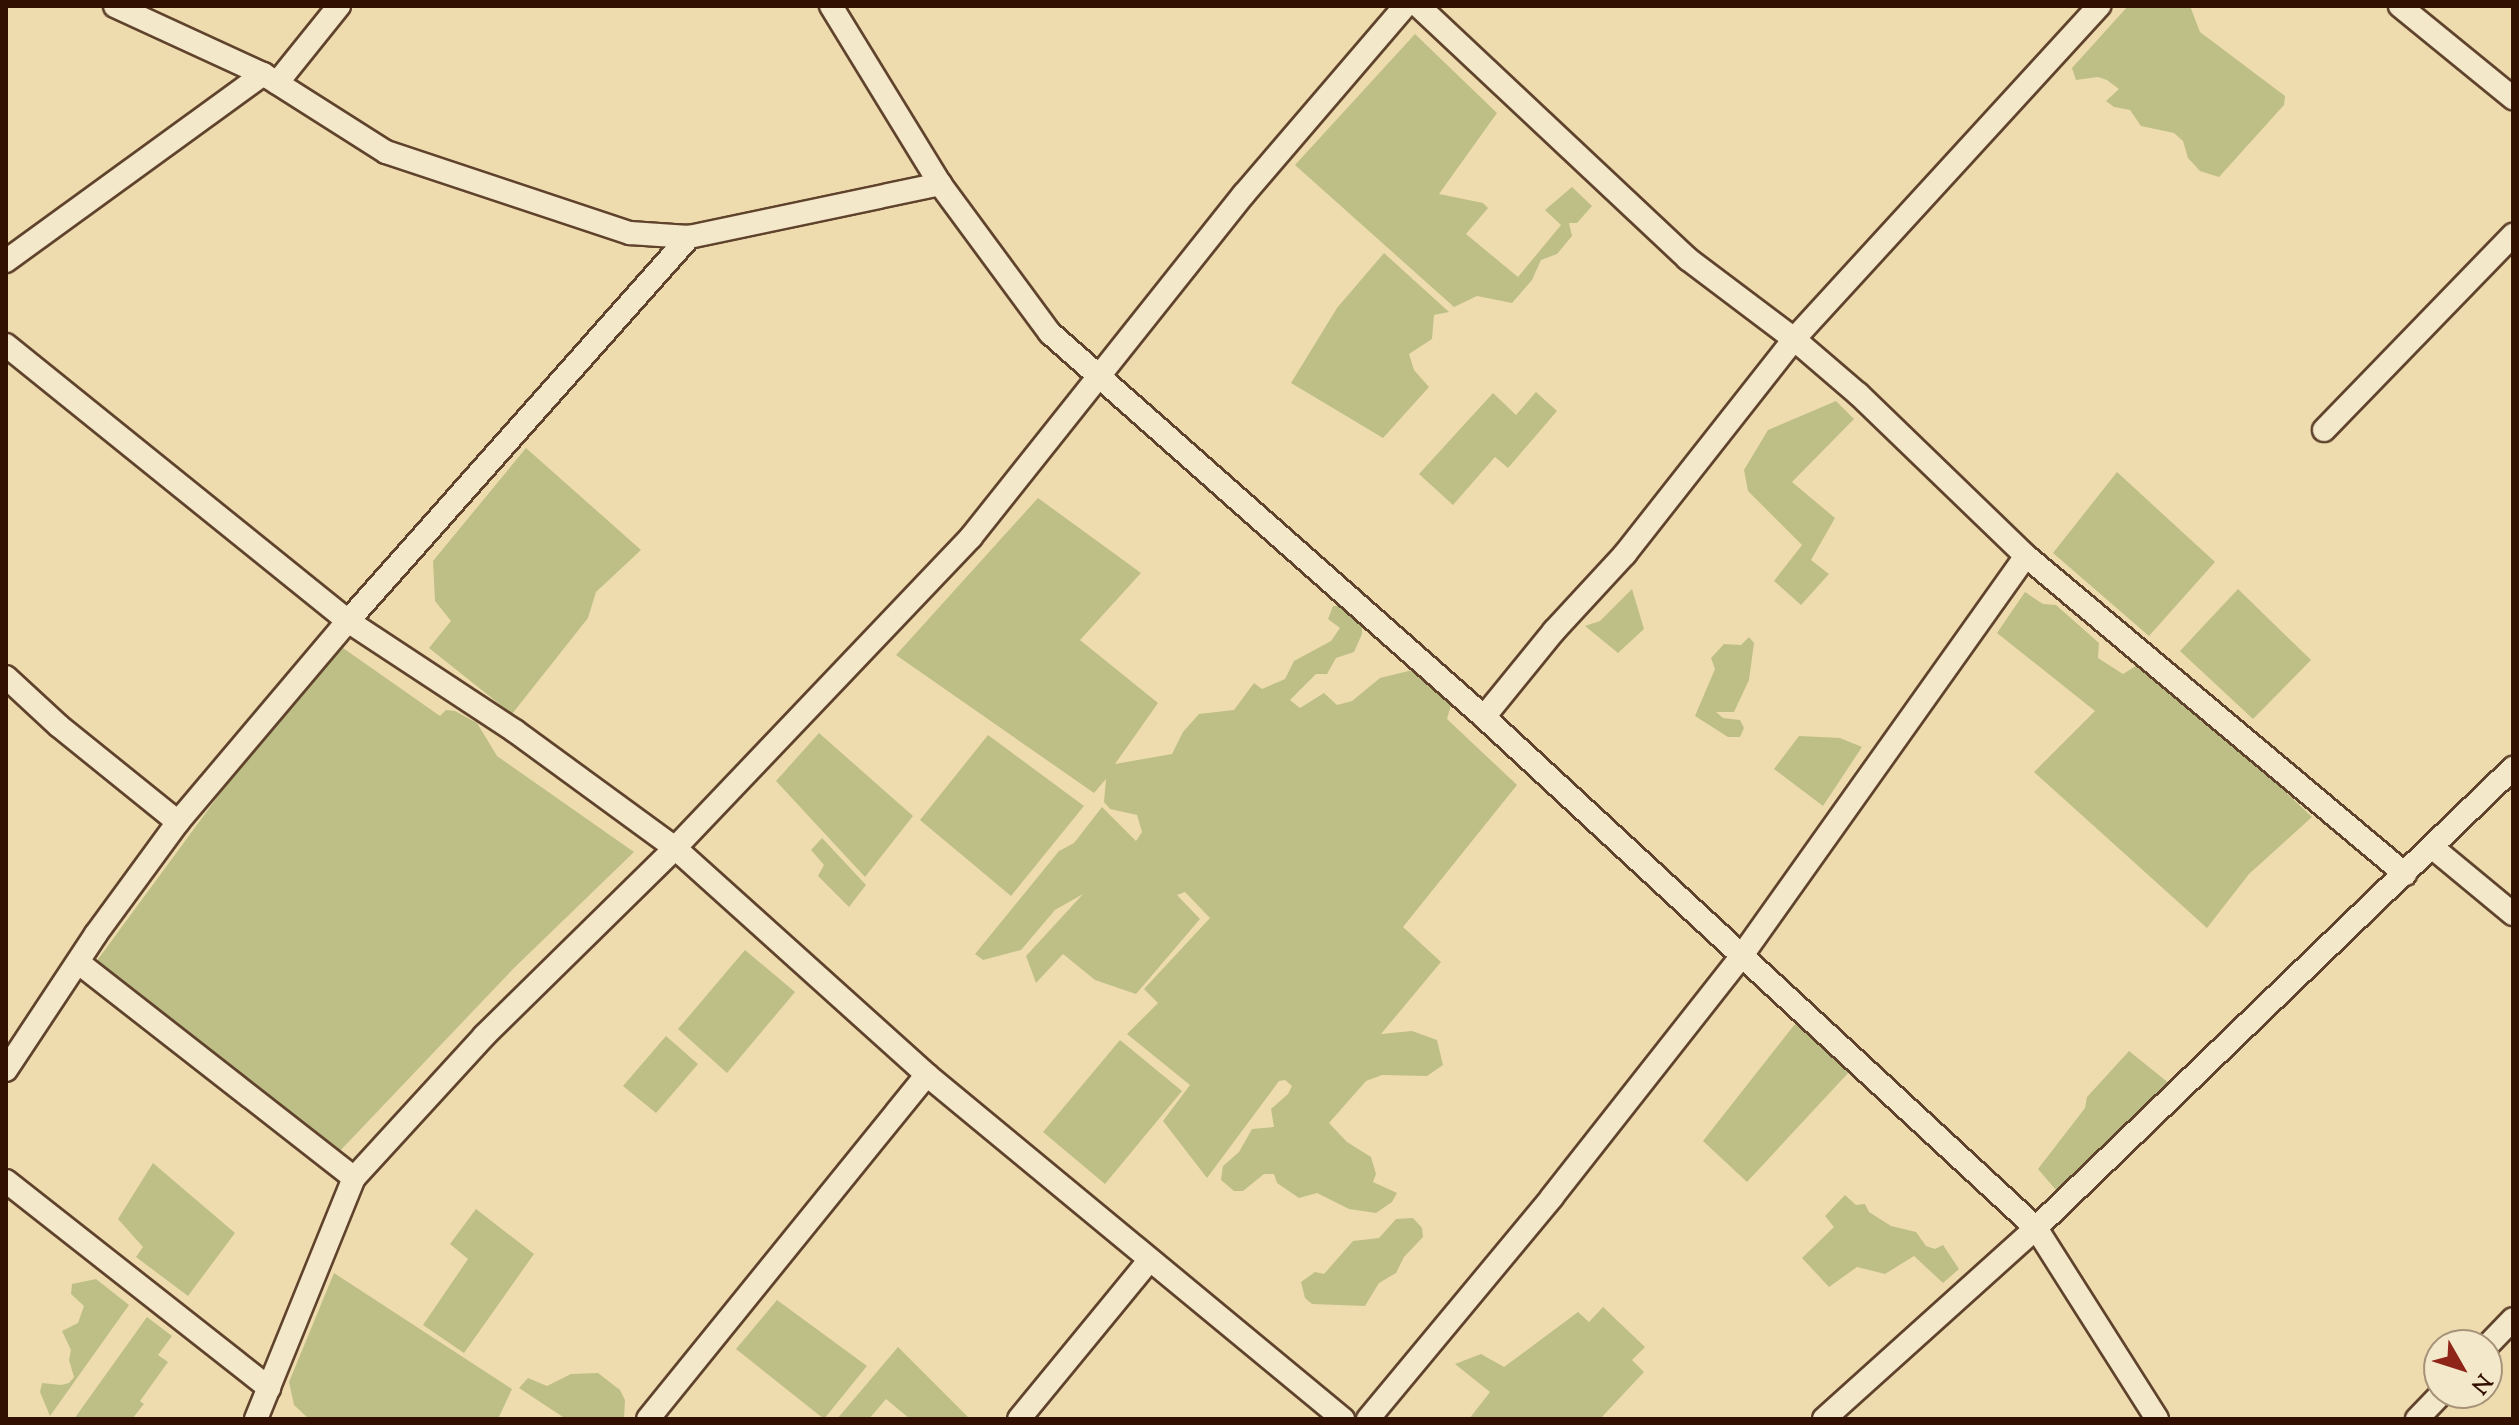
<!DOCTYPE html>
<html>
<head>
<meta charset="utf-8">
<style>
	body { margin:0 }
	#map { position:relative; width:2519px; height:1425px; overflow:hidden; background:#eedcae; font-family:"Sorts Mill Goudy",serif }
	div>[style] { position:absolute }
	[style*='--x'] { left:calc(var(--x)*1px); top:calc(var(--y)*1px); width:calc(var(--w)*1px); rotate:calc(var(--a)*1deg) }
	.green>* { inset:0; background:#bebf87 }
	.roads { filter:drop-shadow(2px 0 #60432d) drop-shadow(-2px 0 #60432d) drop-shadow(0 2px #60432d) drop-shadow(0 -2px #60432d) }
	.minor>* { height:22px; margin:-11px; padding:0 11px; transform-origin:11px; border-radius:11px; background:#f4e8ca }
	span { translate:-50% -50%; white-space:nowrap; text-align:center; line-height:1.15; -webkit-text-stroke:8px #f4e8ca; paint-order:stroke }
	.frame { position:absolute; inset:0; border:8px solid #311002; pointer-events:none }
	.north { position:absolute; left:2423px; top:1329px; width:80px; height:80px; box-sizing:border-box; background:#f4e8ca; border:2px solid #a6927a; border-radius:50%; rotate:129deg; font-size:22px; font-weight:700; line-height:32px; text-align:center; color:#311002 }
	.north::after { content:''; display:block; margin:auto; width:28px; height:36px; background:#8f2418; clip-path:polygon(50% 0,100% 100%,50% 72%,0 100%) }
</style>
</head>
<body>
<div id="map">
	<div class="green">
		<i style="clip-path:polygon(2128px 6px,2190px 6px,2200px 32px,2285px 96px,2284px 105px,2219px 177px,2200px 171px,2188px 158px,2183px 141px,2174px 133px,2141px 126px,2130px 110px,2114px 107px,2106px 101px,2119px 89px,2107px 80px,2098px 77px,2076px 80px,2072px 68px)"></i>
		<i style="clip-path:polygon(1415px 34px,1497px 113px,1439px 194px,1483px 203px,1488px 208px,1466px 234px,1518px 277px,1561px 225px,1545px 210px,1572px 187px,1592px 206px,1577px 223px,1569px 223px,1572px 236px,1557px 254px,1541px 260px,1532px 280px,1512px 303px,1477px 296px,1454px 307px,1295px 165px)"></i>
		<i style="clip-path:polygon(1384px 253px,1449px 312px,1434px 315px,1432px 339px,1409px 354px,1414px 370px,1429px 387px,1383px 438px,1291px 383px,1337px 308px)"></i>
		<i style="clip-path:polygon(1536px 392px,1557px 411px,1508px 468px,1495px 457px,1453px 505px,1419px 474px,1493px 393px,1516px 415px)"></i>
		<i style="clip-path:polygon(1836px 401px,1854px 419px,1792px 482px,1835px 518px,1811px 560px,1829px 574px,1801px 605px,1774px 581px,1802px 545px,1748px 491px,1744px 470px,1768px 430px)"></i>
		<i style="clip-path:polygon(526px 448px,641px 550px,596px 592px,588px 618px,512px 714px,429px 648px,451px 621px,435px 601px,433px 561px)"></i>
		<i style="clip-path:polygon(2117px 472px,2215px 562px,2149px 636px,2053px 553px)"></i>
		<i style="clip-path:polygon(1038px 498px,1141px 573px,1080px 640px,1158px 703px,1115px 764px,1172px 754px,1183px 732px,1199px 714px,1234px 710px,1254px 683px,1262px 689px,1285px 679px,1294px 661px,1331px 641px,1340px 628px,1328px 619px,1333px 606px,1342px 606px,1362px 625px,1362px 634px,1354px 652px,1336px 658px,1327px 674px,1316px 674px,1290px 700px,1300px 708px,1324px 693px,1337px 705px,1352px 701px,1380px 678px,1421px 668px,1452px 702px,1447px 719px,1517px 785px,1403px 927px,1441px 962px,1381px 1034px,1412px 1031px,1437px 1040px,1443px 1065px,1427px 1076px,1382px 1075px,1366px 1081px,1329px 1123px,1347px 1142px,1371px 1157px,1376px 1174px,1373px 1182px,1397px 1193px,1392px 1202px,1376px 1213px,1349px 1209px,1317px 1193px,1299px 1198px,1277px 1183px,1274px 1174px,1264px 1174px,1243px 1191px,1234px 1191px,1221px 1180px,1223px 1166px,1239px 1152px,1252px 1129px,1274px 1127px,1271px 1109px,1288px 1094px,1292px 1086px,1285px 1080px,1279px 1081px,1207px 1178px,1163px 1121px,1190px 1085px,1127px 1034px,1158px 1003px,1144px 989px,1210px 918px,1185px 892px,1177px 895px,1200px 919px,1136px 994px,1095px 980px,1063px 954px,1036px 983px,1026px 956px,1083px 894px,1055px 910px,1021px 950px,983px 960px,975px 954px,1059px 851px,1074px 843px,1102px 807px,1136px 841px,1142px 832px,1137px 815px,1110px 809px,1104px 802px,1106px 779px,1094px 793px,896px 655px)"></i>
		<i style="clip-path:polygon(1632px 589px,1644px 629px,1618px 653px,1585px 626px,1600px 621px)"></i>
		<i style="clip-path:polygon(2238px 589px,2311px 660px,2253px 719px,2180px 651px)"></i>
		<i style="clip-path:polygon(2025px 592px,2043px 604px,2056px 605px,2099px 643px,2098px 658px,2123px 674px,2139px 664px,2160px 672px,2312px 817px,2249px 874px,2207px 928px,2034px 772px,2095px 711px,1997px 633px)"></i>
		<i style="clip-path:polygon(1749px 637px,1754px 643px,1749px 680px,1734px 712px,1716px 712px,1723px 718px,1740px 720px,1744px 728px,1740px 737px,1728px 737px,1695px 716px,1715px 669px,1711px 658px,1724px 644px,1741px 645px)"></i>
		<i style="clip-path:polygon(343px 648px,440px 716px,446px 710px,455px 711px,477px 723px,497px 756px,634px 852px,514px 968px,338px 1153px,93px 966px,255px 746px)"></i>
		<i style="clip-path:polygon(819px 733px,913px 816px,865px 877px,776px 781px)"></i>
		<i style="clip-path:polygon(988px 735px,1084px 806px,1011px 896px,920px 820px)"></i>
		<i style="clip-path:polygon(1799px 736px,1840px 738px,1862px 747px,1823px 806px,1774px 769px)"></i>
		<i style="clip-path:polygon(822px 838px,866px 885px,849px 907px,818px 876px,824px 865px,811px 850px)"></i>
		<i style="clip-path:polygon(745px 950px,795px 992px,727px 1073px,678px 1029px)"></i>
		<i style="clip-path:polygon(1795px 1024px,1850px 1071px,1747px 1182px,1703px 1141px)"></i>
		<i style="clip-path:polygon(666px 1036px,698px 1064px,656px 1113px,623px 1086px)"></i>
		<i style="clip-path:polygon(1120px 1040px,1182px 1091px,1105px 1184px,1043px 1132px)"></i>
		<i style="clip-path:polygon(2129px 1051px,2170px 1084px,2056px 1190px,2038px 1169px,2085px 1108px,2087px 1097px)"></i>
		<i style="clip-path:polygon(153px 1163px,235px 1233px,188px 1296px,136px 1257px,143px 1247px,118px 1219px)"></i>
		<i style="clip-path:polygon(1845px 1195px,1856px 1205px,1865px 1204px,1869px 1212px,1891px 1226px,1916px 1232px,1926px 1246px,1935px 1249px,1943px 1245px,1959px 1269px,1943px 1283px,1914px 1256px,1885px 1274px,1857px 1267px,1829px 1287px,1802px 1258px,1834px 1227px,1825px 1216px)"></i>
		<i style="clip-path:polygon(476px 1209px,534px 1254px,464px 1353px,423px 1325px,468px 1259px,450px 1244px)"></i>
		<i style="clip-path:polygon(1413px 1218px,1422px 1228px,1423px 1237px,1404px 1257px,1396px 1273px,1379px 1283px,1365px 1306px,1312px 1304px,1305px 1298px,1301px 1282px,1315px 1272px,1324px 1274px,1353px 1241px,1379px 1238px,1396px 1219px)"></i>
		<i style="clip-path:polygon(334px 1273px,512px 1389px,498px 1419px,309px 1419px,294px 1405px,289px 1382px)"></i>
		<i style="clip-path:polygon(96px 1279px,129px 1305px,50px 1416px,40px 1392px,42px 1383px,61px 1385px,69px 1383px,74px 1377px,69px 1360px,71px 1350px,62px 1331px,78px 1323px,84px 1306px,71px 1294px,72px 1284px)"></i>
		<i style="clip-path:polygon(777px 1300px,867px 1366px,824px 1419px,736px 1349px)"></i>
		<i style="clip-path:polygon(1603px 1307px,1645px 1347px,1632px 1360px,1644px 1372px,1600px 1419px,1469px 1419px,1490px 1392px,1455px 1364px,1481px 1354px,1504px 1367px,1578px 1312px,1589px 1322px)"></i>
		<i style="clip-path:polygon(147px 1317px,172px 1336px,158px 1355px,168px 1362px,140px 1401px,144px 1404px,132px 1419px,74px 1419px)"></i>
		<i style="clip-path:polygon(898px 1347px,970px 1419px,910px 1419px,886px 1399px,869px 1419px,837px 1419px)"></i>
		<i style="clip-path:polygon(598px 1373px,620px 1390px,625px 1400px,624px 1419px,566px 1419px,519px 1388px,528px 1378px,547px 1386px,571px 1374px)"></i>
	</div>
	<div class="roads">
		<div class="minor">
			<i style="--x:115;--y:6;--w:163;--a:24.7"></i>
			<i style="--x:263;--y:74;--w:146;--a:32.4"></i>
			<i style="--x:386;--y:152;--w:257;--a:18.4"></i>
			<i style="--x:630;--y:233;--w:59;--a:3.9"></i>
			<i style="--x:689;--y:237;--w:257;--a:-11.9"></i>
			<i style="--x:831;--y:6;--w:209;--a:58.5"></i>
			<i style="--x:940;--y:184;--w:185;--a:53.6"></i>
			<i style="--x:1050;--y:333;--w:579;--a:41.5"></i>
			<i style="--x:1484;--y:717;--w:752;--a:42.79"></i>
			<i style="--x:2036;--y:1228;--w:226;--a:57.6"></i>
			<i style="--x:2400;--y:6;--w:146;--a:39.2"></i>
			<i style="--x:277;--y:83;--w:99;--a:-51.2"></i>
			<i style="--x:6;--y:261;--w:318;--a:-36"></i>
			<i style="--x:6;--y:345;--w:439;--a:38.9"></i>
			<i style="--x:348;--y:621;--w:200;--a:33.4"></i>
			<i style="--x:515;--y:731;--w:198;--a:36.2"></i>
			<i style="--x:675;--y:848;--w:339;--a:42"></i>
			<i style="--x:927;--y:1075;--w:540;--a:39.59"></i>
			<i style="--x:2324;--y:430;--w:272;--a:-45.9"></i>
			<i style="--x:2026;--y:556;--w:495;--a:40"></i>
			<i style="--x:6;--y:677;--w:72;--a:42.8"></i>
			<i style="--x:59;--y:726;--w:153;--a:38.9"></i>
			<i style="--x:1484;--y:717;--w:111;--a:-50.9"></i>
			<i style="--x:1554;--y:631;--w:105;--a:-47.3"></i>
			<i style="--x:1625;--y:554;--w:273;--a:-51.8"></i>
			<i style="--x:1794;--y:339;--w:452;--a:-47.5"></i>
			<i style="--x:2432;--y:847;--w:105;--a:39.6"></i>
			<i style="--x:79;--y:963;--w:349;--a:38"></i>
			<i style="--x:6;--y:1070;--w:163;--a:-56.5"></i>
			<i style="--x:96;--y:934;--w:139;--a:-53.8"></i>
			<i style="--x:178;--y:822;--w:263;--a:-49.8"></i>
			<i style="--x:348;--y:621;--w:514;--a:-48.39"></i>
			<i style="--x:6;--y:1181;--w:335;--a:38.2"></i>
			<i style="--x:2487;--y:1346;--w:37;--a:-46"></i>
			<i style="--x:256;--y:1419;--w:260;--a:-67.9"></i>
			<i style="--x:354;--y:1178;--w:193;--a:-47.5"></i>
			<i style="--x:484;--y:1036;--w:268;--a:-44.5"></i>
			<i style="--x:675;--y:848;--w:429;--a:-46.4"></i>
			<i style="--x:971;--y:537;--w:438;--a:-51.5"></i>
			<i style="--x:1244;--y:194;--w:248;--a:-49.4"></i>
			<i style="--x:648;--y:1419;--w:443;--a:-51"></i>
			<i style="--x:1019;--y:1419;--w:205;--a:-50.6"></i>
			<i style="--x:1368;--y:1419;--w:288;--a:-50.3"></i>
			<i style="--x:1552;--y:1197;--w:309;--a:-51.8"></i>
			<i style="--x:1743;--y:954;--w:488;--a:-54.6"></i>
			<i style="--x:2026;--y:556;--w:233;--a:-136"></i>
			<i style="--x:1858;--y:394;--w:84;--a:-139.3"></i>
			<i style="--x:1794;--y:339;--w:133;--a:-143"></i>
			<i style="--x:1688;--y:259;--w:369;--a:-136.8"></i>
			<i style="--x:1824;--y:1419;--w:285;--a:-42"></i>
			<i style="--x:2036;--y:1228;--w:663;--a:-43.96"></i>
			<i style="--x:2417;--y:1419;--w:36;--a:-46"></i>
		</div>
	</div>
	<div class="frame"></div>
	<div class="north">N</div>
</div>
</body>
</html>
